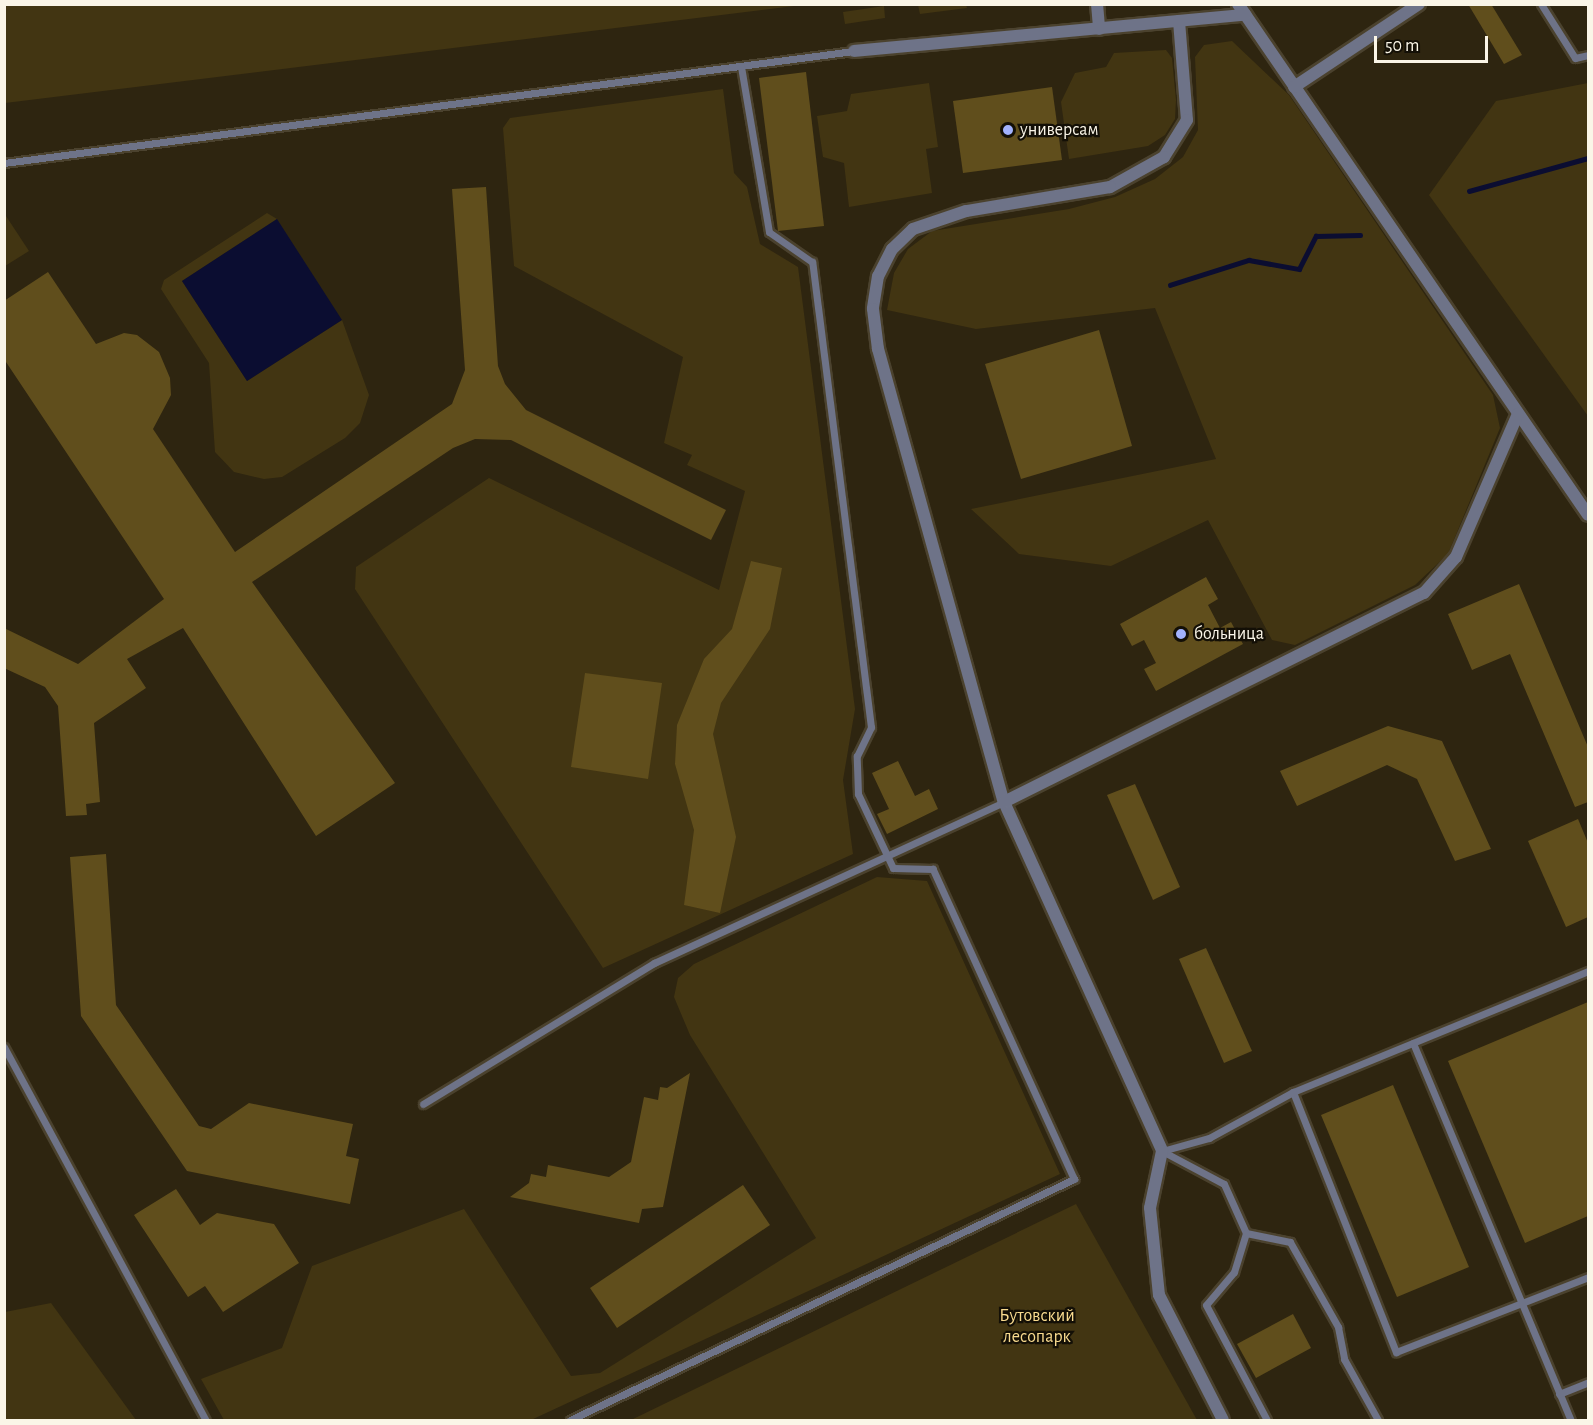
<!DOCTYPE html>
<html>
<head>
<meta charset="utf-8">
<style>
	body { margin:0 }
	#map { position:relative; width:1593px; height:1425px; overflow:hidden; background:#2e2510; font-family:"Alegreya Sans",sans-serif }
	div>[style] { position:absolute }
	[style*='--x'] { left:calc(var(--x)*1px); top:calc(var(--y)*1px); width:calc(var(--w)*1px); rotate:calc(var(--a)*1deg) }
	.green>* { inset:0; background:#423512 }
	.water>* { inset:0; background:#0b0d31 }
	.stream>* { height:4.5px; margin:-2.25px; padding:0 2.25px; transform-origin:2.25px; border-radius:2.25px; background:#0b0d31 }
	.building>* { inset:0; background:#604e1c }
	.roads { filter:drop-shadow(2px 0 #4b422e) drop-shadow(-2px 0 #4b422e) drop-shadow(0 2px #4b422e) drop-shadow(0 -2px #4b422e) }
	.lane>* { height:7px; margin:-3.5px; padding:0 3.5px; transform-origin:3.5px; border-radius:3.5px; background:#6e7388 }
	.street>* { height:12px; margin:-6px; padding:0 6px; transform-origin:6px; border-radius:6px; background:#6e7388 }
	.dots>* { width:16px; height:16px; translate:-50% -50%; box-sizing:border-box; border:3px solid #130f06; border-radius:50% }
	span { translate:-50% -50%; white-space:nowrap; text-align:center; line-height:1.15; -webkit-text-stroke:4.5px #130f06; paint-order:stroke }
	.poi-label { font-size:18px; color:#faf5e7 }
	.left { translate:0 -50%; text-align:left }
	.park-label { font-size:18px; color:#f9db8f }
	.frame { position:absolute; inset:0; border:6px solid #faf5e7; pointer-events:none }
	.scale { position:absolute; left:1374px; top:36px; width:114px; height:27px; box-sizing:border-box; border:3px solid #faf5e7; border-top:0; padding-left:8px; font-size:18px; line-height:21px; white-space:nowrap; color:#faf5e7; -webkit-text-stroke:4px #130f06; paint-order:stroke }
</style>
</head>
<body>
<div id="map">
	<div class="green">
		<i style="clip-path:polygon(5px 4px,802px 4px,802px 5px,5px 103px)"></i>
		<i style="clip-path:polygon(918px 5px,966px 5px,967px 8px,920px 14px)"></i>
		<i style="clip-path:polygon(884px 6px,885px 18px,845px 24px,843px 12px)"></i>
		<i style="clip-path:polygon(1232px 41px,1289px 95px,1493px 395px,1500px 428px,1448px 554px,1415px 585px,1295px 645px,1272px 640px,1208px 520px,1111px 566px,1019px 554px,971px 509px,1216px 459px,1155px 308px,976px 329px,887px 310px,894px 273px,908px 249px,932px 231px,1069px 209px,1115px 197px,1155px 179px,1183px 157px,1198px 130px,1195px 57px,1204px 45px)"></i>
		<i style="clip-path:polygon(1166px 50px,1172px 58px,1176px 100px,1175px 119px,1165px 135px,1148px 146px,1069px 159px,1061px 102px,1075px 73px,1106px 67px,1114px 53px)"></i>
		<i style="clip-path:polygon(929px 83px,938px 147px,926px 149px,932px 193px,849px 207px,844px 163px,823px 157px,817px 116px,847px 111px,851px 94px)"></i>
		<i style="clip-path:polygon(1588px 83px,1588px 416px,1429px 195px,1496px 101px)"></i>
		<i style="clip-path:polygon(723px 89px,734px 173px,747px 187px,760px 244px,798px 267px,855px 709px,843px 780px,853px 854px,603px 968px,355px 589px,356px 567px,489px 478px,719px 590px,745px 491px,687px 465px,692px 455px,664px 443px,683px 357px,514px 266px,503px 128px,510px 118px)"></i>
		<i style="clip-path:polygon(4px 213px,29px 251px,5px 266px,4px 266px)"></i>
		<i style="clip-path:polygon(267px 213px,277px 219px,182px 281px,247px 381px,342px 320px,369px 395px,360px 423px,345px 438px,282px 477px,264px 479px,234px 472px,215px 452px,209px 363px,161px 289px,164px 280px)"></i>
		<i style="clip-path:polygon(877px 877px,927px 881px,1060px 1174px,531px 1420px,224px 1420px,201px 1379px,282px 1348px,312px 1266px,464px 1209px,571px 1376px,600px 1373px,816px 1238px,690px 1035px,674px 997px,678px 978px,694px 964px)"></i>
		<i style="clip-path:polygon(1076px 1204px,1197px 1420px,631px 1420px)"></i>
		<i style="clip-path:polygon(51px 1303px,136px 1420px,5px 1420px,5px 1312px)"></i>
	</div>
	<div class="water">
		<i style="clip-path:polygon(277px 219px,342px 320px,247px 381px,182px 281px)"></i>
	</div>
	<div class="stream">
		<i style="--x:1469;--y:191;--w:123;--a:-15.5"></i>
		<i style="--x:1170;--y:285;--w:83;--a:-17.6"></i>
		<i style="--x:1249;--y:260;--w:51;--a:10.2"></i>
		<i style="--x:1299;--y:269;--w:37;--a:-63"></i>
		<i style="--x:1316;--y:236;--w:44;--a:-1.3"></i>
	</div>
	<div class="building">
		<i style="clip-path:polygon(1468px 4px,1491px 4px,1522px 55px,1504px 64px)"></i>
		<i style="clip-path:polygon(806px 72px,824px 226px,778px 231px,759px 78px)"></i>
		<i style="clip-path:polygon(1052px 87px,1062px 160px,963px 173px,953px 101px)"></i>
		<i style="clip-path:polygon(486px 187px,498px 366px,505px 384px,526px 410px,726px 510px,711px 540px,511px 440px,475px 439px,453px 448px,252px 582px,395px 783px,316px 836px,183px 628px,127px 659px,146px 688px,94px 723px,100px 802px,86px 804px,87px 815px,66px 816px,58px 706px,45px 687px,4px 668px,4px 628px,78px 664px,164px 599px,4px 359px,4px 301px,48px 272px,96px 344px,124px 333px,137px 335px,159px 352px,170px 378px,171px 395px,153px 429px,235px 552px,452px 404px,465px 370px,452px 189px)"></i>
		<i style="clip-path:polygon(1099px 330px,1132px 446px,1021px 479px,985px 364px)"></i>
		<i style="clip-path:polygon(751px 561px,782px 568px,770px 629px,721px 703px,713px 734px,736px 837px,720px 913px,684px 905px,694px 830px,675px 764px,677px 725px,704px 659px,732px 629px)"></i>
		<i style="clip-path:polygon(1206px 577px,1218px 599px,1208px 605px,1220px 628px,1231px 622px,1243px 644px,1156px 691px,1144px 669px,1156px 663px,1144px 640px,1132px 646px,1120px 624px)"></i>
		<i style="clip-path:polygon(1519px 584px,1588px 747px,1588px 802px,1575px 807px,1510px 654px,1472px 670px,1448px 614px)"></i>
		<i style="clip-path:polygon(585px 673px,662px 683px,648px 779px,571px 767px)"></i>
		<i style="clip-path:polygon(1388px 726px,1442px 741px,1491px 849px,1455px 861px,1417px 779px,1387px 765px,1297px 806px,1280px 771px)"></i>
		<i style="clip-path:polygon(898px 761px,915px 796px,929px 789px,938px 809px,887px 834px,877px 814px,889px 809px,872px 773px)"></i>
		<i style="clip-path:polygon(1135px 784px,1180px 887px,1153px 900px,1107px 795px)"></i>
		<i style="clip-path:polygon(1578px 819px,1588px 843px,1588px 917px,1566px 927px,1528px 841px)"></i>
		<i style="clip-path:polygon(106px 854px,116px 1005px,199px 1126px,211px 1129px,249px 1103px,353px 1124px,346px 1156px,359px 1159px,350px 1204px,187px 1171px,81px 1016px,70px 857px)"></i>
		<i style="clip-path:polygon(1206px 948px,1252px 1051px,1224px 1063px,1179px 959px)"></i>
		<i style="clip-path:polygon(1588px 1002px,1588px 1216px,1525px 1243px,1448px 1061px)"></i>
		<i style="clip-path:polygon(690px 1073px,663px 1207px,642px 1209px,639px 1223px,510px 1197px,529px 1183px,531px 1174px,546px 1177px,548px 1165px,609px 1177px,631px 1162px,644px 1097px,658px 1100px,660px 1087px,667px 1088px)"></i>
		<i style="clip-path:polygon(1393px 1085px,1469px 1267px,1397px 1297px,1321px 1115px)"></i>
		<i style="clip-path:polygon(743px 1185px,770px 1225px,617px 1328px,590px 1288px)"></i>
		<i style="clip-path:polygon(176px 1189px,200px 1225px,217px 1213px,274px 1224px,299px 1263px,223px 1312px,205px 1286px,188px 1297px,134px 1215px)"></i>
		<i style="clip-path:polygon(1293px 1314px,1311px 1348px,1256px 1378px,1237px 1344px)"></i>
	</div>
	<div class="roads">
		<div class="lane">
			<i style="--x:1541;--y:4;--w:64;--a:57.8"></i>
			<i style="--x:1575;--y:58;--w:13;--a:-13"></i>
			<i style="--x:4;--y:163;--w:857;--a:-7.51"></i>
			<i style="--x:1588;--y:971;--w:319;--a:157.7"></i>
			<i style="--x:1293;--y:1092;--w:280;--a:68.4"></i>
			<i style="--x:1396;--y:1352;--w:206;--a:-21.3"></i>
			<i style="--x:1413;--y:1043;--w:409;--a:67.3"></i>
			<i style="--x:4;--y:1047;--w:424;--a:61.6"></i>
			<i style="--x:423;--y:1104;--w:271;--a:-31.4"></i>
			<i style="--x:654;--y:963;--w:385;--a:-24.7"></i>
			<i style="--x:1162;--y:1151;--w:70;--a:28"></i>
			<i style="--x:1224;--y:1184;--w:54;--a:65.8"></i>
			<i style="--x:1246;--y:1233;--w:41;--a:107.1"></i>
			<i style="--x:1234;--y:1272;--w:43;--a:130.3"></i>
			<i style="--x:1206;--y:1305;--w:130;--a:62.1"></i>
			<i style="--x:1162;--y:1151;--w:49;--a:-15.5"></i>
			<i style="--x:1209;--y:1138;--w:96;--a:-28.7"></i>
			<i style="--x:1246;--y:1233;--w:45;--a:11.6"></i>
			<i style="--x:1290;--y:1242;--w:98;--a:60.5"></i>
			<i style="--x:1338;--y:1327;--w:33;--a:79"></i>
			<i style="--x:1344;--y:1359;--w:70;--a:60.9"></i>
			<i style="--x:1559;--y:1394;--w:31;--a:-22"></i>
			<i style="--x:570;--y:1420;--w:559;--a:-25.56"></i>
			<i style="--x:1074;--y:1179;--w:341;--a:-114.5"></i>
			<i style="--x:933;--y:869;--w:40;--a:-178.6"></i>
			<i style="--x:893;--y:868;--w:82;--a:-115.3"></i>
			<i style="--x:858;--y:794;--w:38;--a:-92"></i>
			<i style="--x:857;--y:756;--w:32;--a:-64"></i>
			<i style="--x:871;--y:727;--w:469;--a:-97.2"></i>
			<i style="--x:812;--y:262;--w:52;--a:-145.1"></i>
			<i style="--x:769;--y:232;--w:168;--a:-99.6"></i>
		</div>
		<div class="street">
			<i style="--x:1097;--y:4;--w:25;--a:85"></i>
			<i style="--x:1238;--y:4;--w:619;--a:55.59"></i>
			<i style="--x:1179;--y:21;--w:99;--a:85.4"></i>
			<i style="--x:1187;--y:120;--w:44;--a:121.9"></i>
			<i style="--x:1164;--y:157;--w:62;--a:150.9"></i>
			<i style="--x:1110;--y:187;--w:146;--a:170.5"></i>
			<i style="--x:966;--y:211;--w:56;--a:161.2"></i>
			<i style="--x:913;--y:229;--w:29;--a:136"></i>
			<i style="--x:892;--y:249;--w:30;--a:117"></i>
			<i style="--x:878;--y:276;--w:33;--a:99"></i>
			<i style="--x:873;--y:309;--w:40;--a:82.9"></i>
			<i style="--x:878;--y:349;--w:470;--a:74.5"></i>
			<i style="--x:1004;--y:802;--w:383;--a:65.6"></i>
			<i style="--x:1162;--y:1151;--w:58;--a:101.9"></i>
			<i style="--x:1150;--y:1208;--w:87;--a:84.1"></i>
			<i style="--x:1159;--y:1295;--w:140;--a:62.9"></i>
			<i style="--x:854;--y:51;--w:393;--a:-5.3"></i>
			<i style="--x:1294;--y:87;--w:150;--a:-33.6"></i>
			<i style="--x:1004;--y:802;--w:469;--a:-26.5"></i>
			<i style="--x:1424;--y:593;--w:48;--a:-48.4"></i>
			<i style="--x:1456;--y:557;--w:156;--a:-66.6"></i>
		</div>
	</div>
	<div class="dots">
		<i style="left:1008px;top:130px;background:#a2b2fd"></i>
		<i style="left:1181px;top:634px;background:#a2b2fd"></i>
	</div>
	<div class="poi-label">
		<span class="left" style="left:1020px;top:130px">универсам</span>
		<span class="left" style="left:1194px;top:634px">больница</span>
	</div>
	<div class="park-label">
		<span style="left:1037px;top:1327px">Бутовский<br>лесопарк</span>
	</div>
	<div class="frame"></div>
	<div class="scale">50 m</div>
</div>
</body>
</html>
